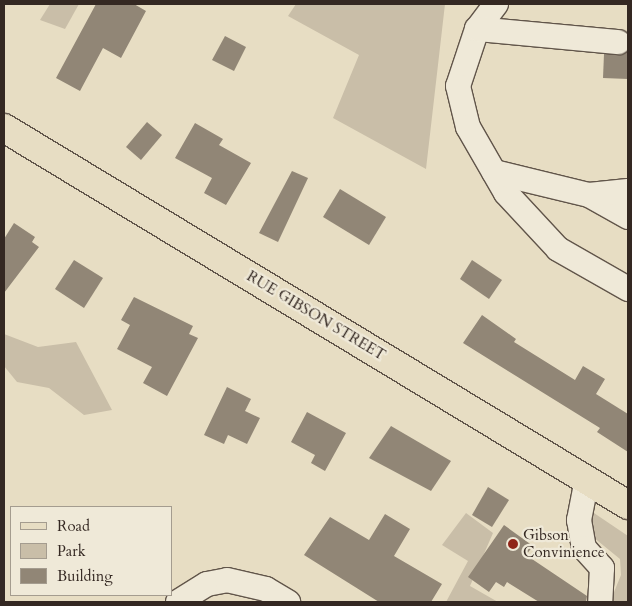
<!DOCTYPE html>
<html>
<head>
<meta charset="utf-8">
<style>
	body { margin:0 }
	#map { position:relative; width:632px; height:606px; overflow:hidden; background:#e7ddc3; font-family:Cardo,serif }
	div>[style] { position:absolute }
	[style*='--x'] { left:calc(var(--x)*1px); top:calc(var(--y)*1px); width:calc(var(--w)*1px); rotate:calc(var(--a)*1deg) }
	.green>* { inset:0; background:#c9bea8 }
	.building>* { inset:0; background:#918676 }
	.roads { filter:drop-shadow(1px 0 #61554a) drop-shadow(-1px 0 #61554a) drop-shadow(0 1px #61554a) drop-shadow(0 -1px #61554a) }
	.minor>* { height:24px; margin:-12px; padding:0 12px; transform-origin:12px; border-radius:12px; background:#efe9d8 }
	.major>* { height:28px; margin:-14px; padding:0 14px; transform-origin:14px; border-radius:14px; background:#e7ddc3 }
	.dots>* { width:14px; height:14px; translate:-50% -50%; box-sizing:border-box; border:2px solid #efe9d8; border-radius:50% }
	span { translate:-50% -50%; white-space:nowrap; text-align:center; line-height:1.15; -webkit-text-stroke:4.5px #efe9d8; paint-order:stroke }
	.street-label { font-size:15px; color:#342822 }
	.poi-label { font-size:15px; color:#342822 }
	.left { translate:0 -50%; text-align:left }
	.frame { position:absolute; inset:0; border:5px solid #342822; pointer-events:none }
	.legend { position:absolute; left:10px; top:506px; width:162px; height:90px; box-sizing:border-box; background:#efe9d8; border:1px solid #a49c8f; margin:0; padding:6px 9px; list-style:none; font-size:15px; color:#342822 }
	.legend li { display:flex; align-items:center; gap:10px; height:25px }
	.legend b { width:25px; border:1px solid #a49c8f }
</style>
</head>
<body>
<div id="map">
	<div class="green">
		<i style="clip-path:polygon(50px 4px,79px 4px,65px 29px,40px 20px)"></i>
		<i style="clip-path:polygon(296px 4px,445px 4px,426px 169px,333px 118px,359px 55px,288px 16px)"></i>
		<i style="clip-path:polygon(4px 334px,38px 347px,76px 342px,112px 410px,84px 415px,49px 388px,17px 382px,4px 366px)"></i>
		<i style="clip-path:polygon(591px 511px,628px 536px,628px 602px,610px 602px,621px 575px,620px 559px,593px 537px)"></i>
		<i style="clip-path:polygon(466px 513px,493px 533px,470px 586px,498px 602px,446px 602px,468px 561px,442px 545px)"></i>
	</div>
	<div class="building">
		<i style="clip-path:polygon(96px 4px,134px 4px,146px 11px,121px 58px,103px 48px,80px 91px,56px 78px)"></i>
		<i style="clip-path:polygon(225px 36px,246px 47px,234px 71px,212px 60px)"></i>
		<i style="clip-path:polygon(628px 51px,628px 79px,603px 78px,604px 54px)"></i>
		<i style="clip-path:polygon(147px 122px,162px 135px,141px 160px,126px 147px)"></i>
		<i style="clip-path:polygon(195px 123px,223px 139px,219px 145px,251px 163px,226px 205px,204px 193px,212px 178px,175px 158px)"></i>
		<i style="clip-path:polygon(292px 171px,308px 178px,278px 242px,259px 233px)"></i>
		<i style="clip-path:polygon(340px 189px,386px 217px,369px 245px,323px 217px)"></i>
		<i style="clip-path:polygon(14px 223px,35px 237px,32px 242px,39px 247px,4px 293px,4px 239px)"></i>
		<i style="clip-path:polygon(74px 260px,103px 278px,84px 308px,55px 289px)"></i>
		<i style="clip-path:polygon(472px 260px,502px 280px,489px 299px,460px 279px)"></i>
		<i style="clip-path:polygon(134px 297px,193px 326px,189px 334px,198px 338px,167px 396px,143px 383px,152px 367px,117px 349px,130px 325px,121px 320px)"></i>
		<i style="clip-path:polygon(482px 315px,516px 339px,514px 342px,575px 380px,583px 366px,605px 379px,596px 394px,628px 414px,628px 452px,597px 432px,600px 428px,463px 343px)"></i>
		<i style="clip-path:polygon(227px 387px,251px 399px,245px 411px,260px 418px,247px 444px,228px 435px,224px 444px,204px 435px)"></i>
		<i style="clip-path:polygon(307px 412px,346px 433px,325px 471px,311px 463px,315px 455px,291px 442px)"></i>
		<i style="clip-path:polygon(391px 426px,451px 461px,431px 491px,369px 458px)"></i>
		<i style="clip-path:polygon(488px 487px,509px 500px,492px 527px,472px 515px)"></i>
		<i style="clip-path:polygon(385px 514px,410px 529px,394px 556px,442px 584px,431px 602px,379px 602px,304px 555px,330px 517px,369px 540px)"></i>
		<i style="clip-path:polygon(504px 525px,533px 546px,526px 555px,587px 596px,586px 602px,539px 602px,507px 582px,504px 587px,496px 582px,489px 592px,468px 577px)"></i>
	</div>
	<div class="roads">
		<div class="minor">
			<i style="--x:496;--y:4;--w:31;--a:127"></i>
			<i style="--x:477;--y:29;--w:60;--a:108.4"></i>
			<i style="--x:458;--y:86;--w:42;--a:76.3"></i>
			<i style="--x:468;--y:127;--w:76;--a:60.1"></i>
			<i style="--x:506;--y:193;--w:76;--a:47.1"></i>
			<i style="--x:558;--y:249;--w:81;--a:29.7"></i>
			<i style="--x:477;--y:29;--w:142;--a:5.3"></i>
			<i style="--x:494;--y:172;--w:98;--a:13.6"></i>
			<i style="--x:589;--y:195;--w:45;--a:29.4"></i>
			<i style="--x:589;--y:195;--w:39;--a:-6"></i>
			<i style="--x:587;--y:479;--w:42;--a:101"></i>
			<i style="--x:579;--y:520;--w:28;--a:80"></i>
			<i style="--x:584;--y:548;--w:27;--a:48"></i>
			<i style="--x:602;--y:568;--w:34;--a:93"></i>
			<i style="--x:178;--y:602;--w:34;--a:-32"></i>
			<i style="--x:207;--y:584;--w:20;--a:-11"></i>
			<i style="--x:227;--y:580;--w:40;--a:13"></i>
			<i style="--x:266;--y:589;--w:26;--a:31"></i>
		</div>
		<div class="major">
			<i style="--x:4;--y:128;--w:729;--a:31.14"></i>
		</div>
	</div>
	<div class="dots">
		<i style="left:513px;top:544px;background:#8f2418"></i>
	</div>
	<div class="street-label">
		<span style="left:316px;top:316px;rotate:31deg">RUE GIBSON STREET</span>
	</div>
	<div class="poi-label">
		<span class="left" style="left:523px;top:544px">Gibson<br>Convinience</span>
	</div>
	<div class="frame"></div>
	<ul class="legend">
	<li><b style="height:6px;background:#e7ddc3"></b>Road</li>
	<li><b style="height:14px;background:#c9bea8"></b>Park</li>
	<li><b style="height:14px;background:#918676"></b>Building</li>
	</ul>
</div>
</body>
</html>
